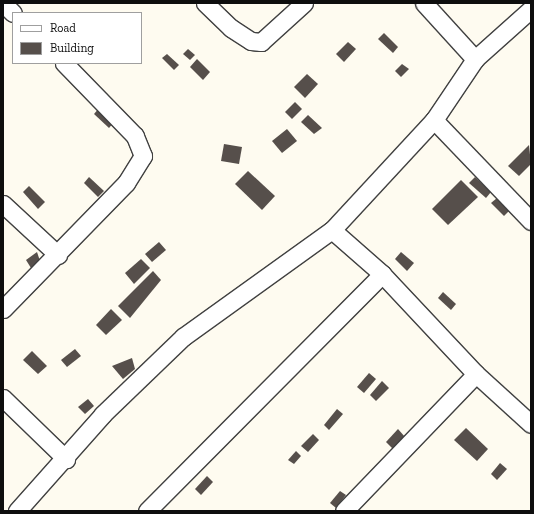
<!DOCTYPE html>
<html>
<head>
<meta charset="utf-8">
<style>
	body { margin:0 }
	#map { position:relative; width:534px; height:514px; overflow:hidden; background:#fefbf0; font-family:"Zilla Slab",serif }
	div>[style] { position:absolute }
	[style*='--x'] { left:calc(var(--x)*1px); top:calc(var(--y)*1px); width:calc(var(--w)*1px); rotate:calc(var(--a)*1deg) }
	.building>* { inset:0; background:#564f4b }
	.roads { filter:drop-shadow(1px 0 #414141) drop-shadow(-1px 0 #414141) drop-shadow(0 1px #414141) drop-shadow(0 -1px #414141) }
	.minor>* { height:17px; margin:-8.5px; padding:0 8.5px; transform-origin:8.5px; border-radius:8.5px; background:#fff }
	span { translate:-50% -50%; white-space:nowrap; text-align:center; line-height:1.15; -webkit-text-stroke:4px #fff; paint-order:stroke }
	.frame { position:absolute; inset:0; border:4px solid #0e0e0e; pointer-events:none }
	.legend { position:absolute; left:12px; top:12px; width:130px; height:52px; box-sizing:border-box; background:#fff; border:1px solid #9f9f9f; margin:0; padding:5px 7px; list-style:none; font-size:12px; color:#0e0e0e }
	.legend li { display:flex; align-items:center; gap:8px; height:20px }
	.legend b { width:20px; border:1px solid #9f9f9f }
</style>
</head>
<body>
<div id="map">
	<div class="building">
		<i style="clip-path:polygon(384px 33px,398px 47px,393px 53px,378px 39px)"></i>
		<i style="clip-path:polygon(348px 42px,356px 49px,344px 62px,336px 54px)"></i>
		<i style="clip-path:polygon(188px 49px,195px 55px,190px 60px,183px 54px)"></i>
		<i style="clip-path:polygon(167px 54px,179px 65px,174px 70px,162px 58px)"></i>
		<i style="clip-path:polygon(197px 59px,210px 72px,203px 80px,190px 67px)"></i>
		<i style="clip-path:polygon(402px 64px,409px 69px,401px 77px,395px 71px)"></i>
		<i style="clip-path:polygon(307px 74px,318px 84px,305px 98px,294px 87px)"></i>
		<i style="clip-path:polygon(295px 102px,302px 109px,292px 119px,285px 112px)"></i>
		<i style="clip-path:polygon(100px 107px,115px 121px,109px 128px,94px 114px)"></i>
		<i style="clip-path:polygon(308px 115px,322px 128px,314px 134px,301px 122px)"></i>
		<i style="clip-path:polygon(287px 129px,297px 141px,282px 153px,272px 141px)"></i>
		<i style="clip-path:polygon(224px 144px,242px 147px,239px 164px,221px 161px)"></i>
		<i style="clip-path:polygon(529px 145px,531px 164px,519px 176px,508px 166px)"></i>
		<i style="clip-path:polygon(248px 171px,275px 196px,262px 210px,235px 184px)"></i>
		<i style="clip-path:polygon(89px 177px,104px 191px,98px 197px,84px 183px)"></i>
		<i style="clip-path:polygon(475px 177px,491px 192px,486px 198px,469px 183px)"></i>
		<i style="clip-path:polygon(461px 180px,478px 197px,448px 225px,432px 209px)"></i>
		<i style="clip-path:polygon(29px 186px,45px 202px,38px 209px,23px 192px)"></i>
		<i style="clip-path:polygon(497px 198px,510px 210px,504px 216px,491px 203px)"></i>
		<i style="clip-path:polygon(159px 242px,166px 250px,152px 262px,145px 254px)"></i>
		<i style="clip-path:polygon(37px 252px,40px 261px,31px 268px,26px 260px)"></i>
		<i style="clip-path:polygon(401px 252px,414px 263px,407px 271px,395px 259px)"></i>
		<i style="clip-path:polygon(141px 259px,150px 268px,134px 284px,125px 273px)"></i>
		<i style="clip-path:polygon(153px 271px,161px 280px,130px 318px,118px 306px)"></i>
		<i style="clip-path:polygon(443px 292px,456px 304px,451px 310px,438px 298px)"></i>
		<i style="clip-path:polygon(111px 309px,122px 320px,106px 335px,96px 325px)"></i>
		<i style="clip-path:polygon(75px 349px,81px 356px,67px 367px,61px 360px)"></i>
		<i style="clip-path:polygon(32px 351px,47px 366px,38px 374px,23px 360px)"></i>
		<i style="clip-path:polygon(132px 358px,135px 369px,123px 379px,112px 366px)"></i>
		<i style="clip-path:polygon(369px 373px,376px 379px,364px 393px,357px 387px)"></i>
		<i style="clip-path:polygon(382px 381px,389px 388px,376px 401px,370px 395px)"></i>
		<i style="clip-path:polygon(88px 399px,94px 406px,85px 414px,78px 407px)"></i>
		<i style="clip-path:polygon(337px 409px,343px 414px,329px 430px,324px 425px)"></i>
		<i style="clip-path:polygon(466px 428px,488px 449px,477px 461px,454px 440px)"></i>
		<i style="clip-path:polygon(398px 429px,405px 437px,393px 449px,386px 442px)"></i>
		<i style="clip-path:polygon(313px 434px,319px 440px,308px 452px,301px 446px)"></i>
		<i style="clip-path:polygon(296px 451px,301px 456px,294px 464px,288px 460px)"></i>
		<i style="clip-path:polygon(500px 463px,507px 469px,497px 480px,491px 474px)"></i>
		<i style="clip-path:polygon(207px 476px,213px 482px,201px 495px,195px 489px)"></i>
		<i style="clip-path:polygon(340px 491px,346px 495px,336px 508px,330px 503px)"></i>
	</div>
	<div class="roads">
		<div class="minor">
			<i style="--x:3;--y:3;--w:14;--a:45"></i>
			<i style="--x:205;--y:3;--w:36;--a:44"></i>
			<i style="--x:231;--y:28;--w:24;--a:33"></i>
			<i style="--x:251;--y:41;--w:10;--a:6"></i>
			<i style="--x:261;--y:42;--w:58;--a:-42.2"></i>
			<i style="--x:424;--y:3;--w:76;--a:47.7"></i>
			<i style="--x:434;--y:120;--w:140;--a:46.2"></i>
			<i style="--x:3;--y:204;--w:75;--a:42.8"></i>
			<i style="--x:332;--y:230;--w:67;--a:41.3"></i>
			<i style="--x:382;--y:274;--w:137;--a:46.8"></i>
			<i style="--x:476;--y:374;--w:74;--a:42.3"></i>
			<i style="--x:3;--y:309;--w:176;--a:-45.7"></i>
			<i style="--x:126;--y:183;--w:32;--a:-58"></i>
			<i style="--x:143;--y:156;--w:22;--a:-112"></i>
			<i style="--x:135;--y:136;--w:102;--a:-134.2"></i>
			<i style="--x:3;--y:398;--w:88;--a:44.1"></i>
			<i style="--x:17;--y:511;--w:130;--a:-48.4"></i>
			<i style="--x:103;--y:414;--w:111;--a:-43.9"></i>
			<i style="--x:183;--y:337;--w:183;--a:-35.7"></i>
			<i style="--x:332;--y:230;--w:150;--a:-47.2"></i>
			<i style="--x:434;--y:120;--w:73;--a:-56.1"></i>
			<i style="--x:475;--y:59;--w:75;--a:-41.8"></i>
			<i style="--x:147;--y:511;--w:334;--a:-45.2"></i>
			<i style="--x:344;--y:511;--w:190;--a:-46.1"></i>
		</div>
	</div>
	<div class="frame"></div>
	<ul class="legend">
	<li><b style="height:5px;background:#fff"></b>Road</li>
	<li><b style="height:11px;background:#564f4b"></b>Building</li>
	</ul>
</div>
</body>
</html>
